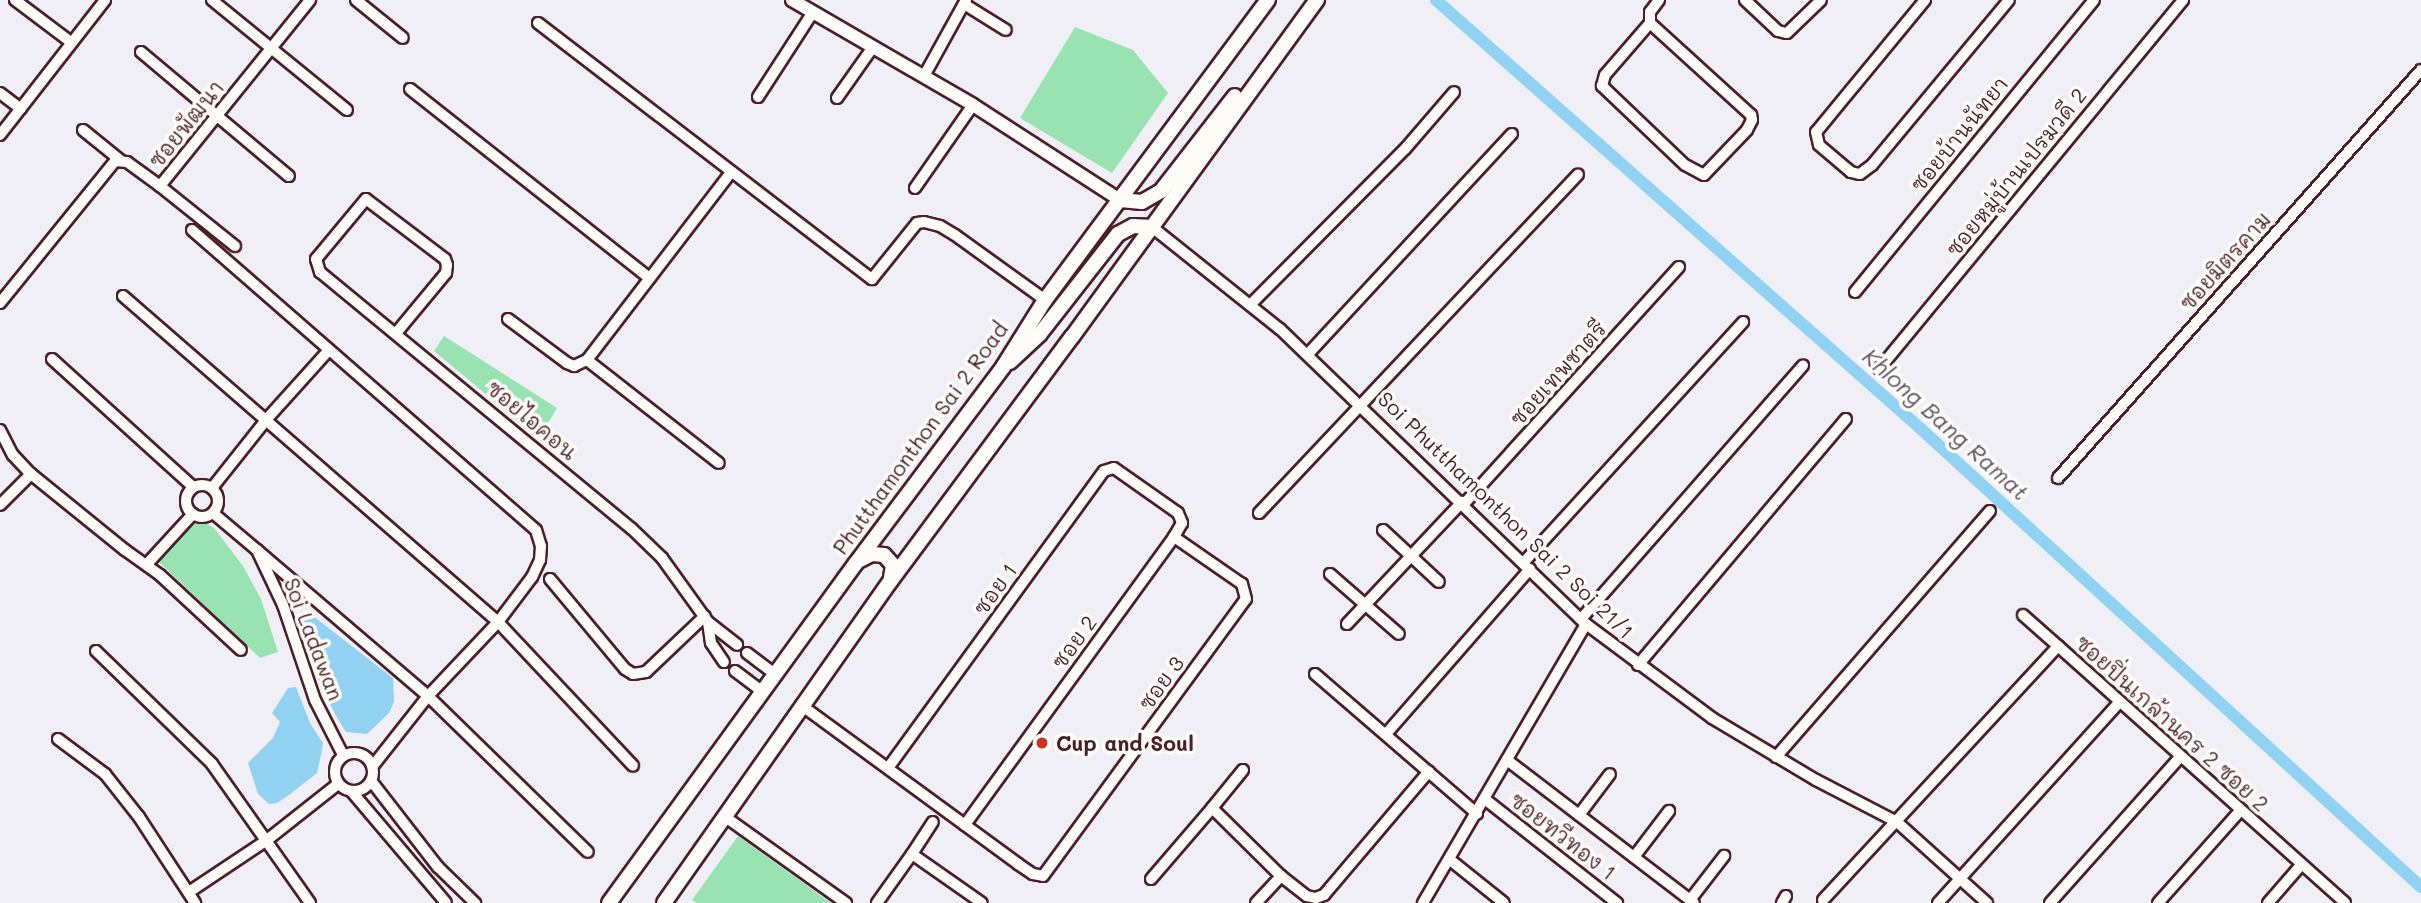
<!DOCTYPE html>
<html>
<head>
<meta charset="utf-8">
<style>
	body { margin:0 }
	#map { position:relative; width:2421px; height:903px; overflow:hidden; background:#f0eff5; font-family:Mali,"Playpen Sans Thai",sans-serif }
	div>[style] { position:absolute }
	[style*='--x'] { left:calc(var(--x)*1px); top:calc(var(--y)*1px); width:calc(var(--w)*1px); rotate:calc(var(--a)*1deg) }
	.green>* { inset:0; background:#99e3b2 }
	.water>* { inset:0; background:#91d1f2 }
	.canal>* { height:12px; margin:-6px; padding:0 6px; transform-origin:6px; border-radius:6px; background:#91d1f2 }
	.roads { filter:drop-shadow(2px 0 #4a1f2b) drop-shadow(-2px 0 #4a1f2b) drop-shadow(0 2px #4a1f2b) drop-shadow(0 -2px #4a1f2b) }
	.minor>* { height:10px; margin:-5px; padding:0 5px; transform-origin:5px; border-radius:5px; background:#fdfcf7 }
	.minor>.ring { margin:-5px; padding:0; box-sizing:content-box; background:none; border:10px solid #fdfcf7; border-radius:50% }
	.tertiary>* { height:12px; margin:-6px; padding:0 6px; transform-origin:6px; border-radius:6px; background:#fdfcf7 }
	.secondary>* { height:14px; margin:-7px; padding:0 7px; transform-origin:7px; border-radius:7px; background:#fdfcf7 }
	.dots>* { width:19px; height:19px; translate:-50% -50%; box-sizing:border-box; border:4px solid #fdfcf7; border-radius:50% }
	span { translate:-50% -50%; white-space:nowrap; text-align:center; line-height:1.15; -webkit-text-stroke:7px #fdfcf7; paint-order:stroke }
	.street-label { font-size:21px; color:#4a1f2b }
	.poi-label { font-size:21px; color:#4a1f2b; font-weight:700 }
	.left { translate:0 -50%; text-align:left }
	.water-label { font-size:23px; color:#5f5467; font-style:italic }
</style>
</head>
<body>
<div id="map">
	<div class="green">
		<i style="clip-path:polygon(1075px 27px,1133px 50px,1168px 93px,1112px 173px,1020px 118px)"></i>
		<i style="clip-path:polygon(444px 336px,557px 408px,539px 438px,434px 351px)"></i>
		<i style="clip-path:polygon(202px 521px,214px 528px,243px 566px,261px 599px,278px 652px,260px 658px,158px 561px,193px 525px)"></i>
		<i style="clip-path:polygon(738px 836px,831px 903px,697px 903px,692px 900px)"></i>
	</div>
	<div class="water">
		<i style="clip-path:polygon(301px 612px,308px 612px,393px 678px,394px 702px,389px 713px,367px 734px,346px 732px,335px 714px,316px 674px,325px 671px,317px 643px,307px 644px,299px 618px)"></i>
		<i style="clip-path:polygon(296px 687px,310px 723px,323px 743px,322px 750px,317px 773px,289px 795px,277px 803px,269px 804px,258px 794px,248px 763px,273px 738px,280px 722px,272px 713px,288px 688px)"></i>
	</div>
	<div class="canal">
		<i style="--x:1436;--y:0;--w:648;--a:41.49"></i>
		<i style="--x:1921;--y:429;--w:678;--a:42.49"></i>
	</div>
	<div class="roads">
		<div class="minor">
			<i style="--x:15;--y:0;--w:71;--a:37"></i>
			<i style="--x:212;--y:0;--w:174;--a:39.2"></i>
			<i style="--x:356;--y:0;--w:60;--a:39"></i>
			<i style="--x:1745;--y:0;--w:45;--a:43.2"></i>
			<i style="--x:1778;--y:31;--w:9;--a:13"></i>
			<i style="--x:1787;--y:33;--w:47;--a:-44.1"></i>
			<i style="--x:1925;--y:0;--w:171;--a:129.5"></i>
			<i style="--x:1816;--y:132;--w:13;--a:77"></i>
			<i style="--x:1819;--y:145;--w:42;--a:40.2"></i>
			<i style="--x:1851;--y:172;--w:9;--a:13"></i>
			<i style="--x:1860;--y:174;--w:15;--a:-37"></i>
			<i style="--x:1872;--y:165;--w:214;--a:-50.3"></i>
			<i style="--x:964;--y:4;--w:49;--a:31.8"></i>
			<i style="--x:538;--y:23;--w:421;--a:37.5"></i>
			<i style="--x:872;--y:279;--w:72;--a:-51.2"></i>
			<i style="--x:917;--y:223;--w:7;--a:-8"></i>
			<i style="--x:924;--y:222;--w:16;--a:14"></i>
			<i style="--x:940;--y:226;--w:17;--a:31"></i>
			<i style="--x:955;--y:235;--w:111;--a:35.8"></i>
			<i style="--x:1650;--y:23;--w:137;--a:42.3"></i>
			<i style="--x:1751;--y:115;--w:5;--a:79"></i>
			<i style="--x:1752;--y:120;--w:11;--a:117"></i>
			<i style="--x:1747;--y:130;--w:62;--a:133.7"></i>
			<i style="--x:1704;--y:175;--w:21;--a:-152"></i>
			<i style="--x:1685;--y:165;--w:115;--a:-136.4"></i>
			<i style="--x:1602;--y:86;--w:11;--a:-75"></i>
			<i style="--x:1605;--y:75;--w:69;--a:-49.1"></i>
			<i style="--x:1650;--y:23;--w:11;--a:-90"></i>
			<i style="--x:1650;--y:12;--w:15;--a:-53"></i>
			<i style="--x:141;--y:52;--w:193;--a:40"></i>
			<i style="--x:924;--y:76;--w:87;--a:-61.1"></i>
			<i style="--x:410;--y:89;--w:305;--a:38.3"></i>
			<i style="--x:0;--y:93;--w:26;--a:37"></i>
			<i style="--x:758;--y:97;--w:101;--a:-57.1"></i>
			<i style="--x:837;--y:98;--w:62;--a:-54.8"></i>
			<i style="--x:83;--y:130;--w:48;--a:39"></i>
			<i style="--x:0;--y:135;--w:171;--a:-52.1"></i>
			<i style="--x:160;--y:186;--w:96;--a:38.7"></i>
			<i style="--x:915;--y:188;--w:101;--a:-55.1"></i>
			<i style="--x:1152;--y:227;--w:164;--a:38.6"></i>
			<i style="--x:1280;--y:329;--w:425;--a:44"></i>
			<i style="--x:1586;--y:624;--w:157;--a:36.7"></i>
			<i style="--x:1712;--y:718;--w:121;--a:30.8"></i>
			<i style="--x:1816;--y:780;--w:91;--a:27.4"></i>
			<i style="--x:1897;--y:822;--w:121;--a:42"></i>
			<i style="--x:192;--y:230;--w:456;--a:41.1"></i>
			<i style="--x:536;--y:530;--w:17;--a:73"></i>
			<i style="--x:541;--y:546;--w:14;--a:94"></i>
			<i style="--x:540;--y:560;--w:19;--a:115"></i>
			<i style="--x:532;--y:577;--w:56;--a:127.1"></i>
			<i style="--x:498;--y:622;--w:102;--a:133.4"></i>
			<i style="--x:428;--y:696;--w:90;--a:128.3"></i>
			<i style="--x:1855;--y:292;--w:377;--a:-50.7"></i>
			<i style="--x:123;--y:296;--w:497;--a:41"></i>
			<i style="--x:498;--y:622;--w:197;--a:46.8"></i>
			<i style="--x:0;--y:303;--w:183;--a:-51"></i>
			<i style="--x:115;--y:161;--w:12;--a:5"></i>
			<i style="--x:127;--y:162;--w:41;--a:36"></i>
			<i style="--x:160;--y:186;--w:239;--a:-51.1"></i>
			<i style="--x:1251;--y:304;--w:218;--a:-45.2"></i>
			<i style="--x:1405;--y:149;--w:75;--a:-49.3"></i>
			<i style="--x:508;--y:319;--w:74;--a:36.7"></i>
			<i style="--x:567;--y:363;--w:8;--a:23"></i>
			<i style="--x:574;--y:366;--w:14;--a:-25"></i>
			<i style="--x:587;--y:360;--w:237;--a:-52.5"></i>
			<i style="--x:397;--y:332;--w:77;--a:-50.3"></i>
			<i style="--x:446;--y:273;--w:8;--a:-83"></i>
			<i style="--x:447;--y:265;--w:6;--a:-108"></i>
			<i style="--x:445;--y:259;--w:99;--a:-142.8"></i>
			<i style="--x:366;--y:199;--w:78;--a:129.8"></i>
			<i style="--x:316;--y:259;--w:14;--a:73"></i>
			<i style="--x:320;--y:272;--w:404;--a:39.5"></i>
			<i style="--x:632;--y:529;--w:42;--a:44"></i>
			<i style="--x:662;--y:558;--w:79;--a:54.3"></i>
			<i style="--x:708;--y:622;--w:37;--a:38"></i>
			<i style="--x:1308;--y:354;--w:300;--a:-47.2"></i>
			<i style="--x:52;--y:359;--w:190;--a:42.2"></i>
			<i style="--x:587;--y:360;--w:167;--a:38"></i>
			<i style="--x:1879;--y:369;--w:478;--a:-50.5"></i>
			<i style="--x:0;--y:430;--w:28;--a:63"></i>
			<i style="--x:13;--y:455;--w:26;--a:47"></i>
			<i style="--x:31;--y:474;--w:121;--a:39"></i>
			<i style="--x:125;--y:550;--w:43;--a:35.5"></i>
			<i style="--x:160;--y:575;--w:110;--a:42.8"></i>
			<i style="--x:2058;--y:478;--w:546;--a:-48.34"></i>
			<i class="ring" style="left:186px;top:485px;width:22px;height:22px"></i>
			<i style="--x:212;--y:488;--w:87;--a:-51.5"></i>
			<i style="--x:266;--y:420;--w:94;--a:-48"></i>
			<i style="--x:1464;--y:504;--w:320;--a:-47.8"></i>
			<i style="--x:0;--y:505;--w:44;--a:-45"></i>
			<i style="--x:213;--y:513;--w:57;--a:40.1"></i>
			<i style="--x:257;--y:550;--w:61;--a:64.7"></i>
			<i style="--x:283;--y:605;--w:100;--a:71.4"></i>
			<i style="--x:315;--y:700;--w:62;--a:63"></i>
			<i style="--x:1259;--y:513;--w:465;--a:-46.7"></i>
			<i style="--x:1383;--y:530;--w:76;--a:42.9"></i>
			<i style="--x:257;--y:550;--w:225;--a:40.5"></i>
			<i style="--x:428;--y:696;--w:223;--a:44.3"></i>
			<i style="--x:1524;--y:562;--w:325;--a:-47.6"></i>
			<i style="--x:147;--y:564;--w:68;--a:-47.4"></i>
			<i style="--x:1330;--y:574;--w:91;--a:41"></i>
			<i style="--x:550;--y:579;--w:117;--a:50.2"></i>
			<i style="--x:625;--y:669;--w:9;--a:32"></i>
			<i style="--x:633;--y:674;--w:13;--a:-9"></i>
			<i style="--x:646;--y:672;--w:81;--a:-43.5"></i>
			<i style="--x:2023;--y:615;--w:47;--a:41.5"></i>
			<i style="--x:1581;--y:619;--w:337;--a:-48.8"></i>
			<i style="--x:708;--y:622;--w:21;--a:82"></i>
			<i style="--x:711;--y:643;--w:23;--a:56"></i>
			<i style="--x:1347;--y:624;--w:168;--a:-46.7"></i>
			<i style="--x:96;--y:651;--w:162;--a:44.2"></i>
			<i style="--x:212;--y:764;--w:170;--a:54.8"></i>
			<i style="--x:747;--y:653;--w:36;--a:37"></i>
			<i style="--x:1638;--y:665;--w:322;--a:-49.8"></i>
			<i style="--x:735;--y:671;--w:35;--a:37"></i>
			<i style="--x:1315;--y:674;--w:214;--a:40.8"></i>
			<i style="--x:801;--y:705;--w:269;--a:36.2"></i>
			<i style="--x:1018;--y:864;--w:18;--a:34"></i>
			<i style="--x:1033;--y:874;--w:10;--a:11"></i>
			<i style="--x:1043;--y:876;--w:343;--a:-53.8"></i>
			<i style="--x:1246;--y:599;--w:16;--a:-105"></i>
			<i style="--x:1242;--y:584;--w:83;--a:-145.3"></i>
			<i style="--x:1386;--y:734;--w:219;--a:-48.9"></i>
			<i style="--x:58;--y:739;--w:59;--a:36.7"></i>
			<i style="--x:105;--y:774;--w:55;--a:51.7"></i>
			<i style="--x:139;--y:817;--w:103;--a:56.9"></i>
			<i class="ring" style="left:335px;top:753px;width:28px;height:28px"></i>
			<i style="--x:1776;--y:757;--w:326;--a:-49"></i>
			<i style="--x:1507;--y:760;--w:235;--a:37.4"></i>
			<i style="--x:888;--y:768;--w:367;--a:-54"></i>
			<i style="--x:1104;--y:471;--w:10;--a:-17"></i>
			<i style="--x:1114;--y:468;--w:78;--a:35.1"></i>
			<i style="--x:1178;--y:513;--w:11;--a:68"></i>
			<i style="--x:1182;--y:523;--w:16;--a:120"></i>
			<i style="--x:1174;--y:537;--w:356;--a:126"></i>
			<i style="--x:372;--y:782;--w:108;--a:52.2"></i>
			<i style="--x:438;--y:867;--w:52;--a:44.2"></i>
			<i style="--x:352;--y:792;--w:145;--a:49.7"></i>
			<i style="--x:1486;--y:800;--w:167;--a:38.2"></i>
			<i style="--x:1212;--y:808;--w:49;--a:-50.8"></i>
			<i style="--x:1579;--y:815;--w:51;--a:-52.9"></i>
			<i style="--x:724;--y:816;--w:150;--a:35.5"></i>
			<i style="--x:912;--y:854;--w:38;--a:-57"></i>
			<i style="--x:1634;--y:857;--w:58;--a:-52.7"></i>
			<i style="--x:1449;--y:859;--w:70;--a:38.7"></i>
			<i style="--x:1151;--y:879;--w:94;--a:-49.3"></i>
			<i style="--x:1212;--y:808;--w:97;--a:44.6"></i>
			<i style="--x:1281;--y:876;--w:33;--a:38"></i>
			<i style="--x:1307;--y:896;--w:9;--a:13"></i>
			<i style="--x:1316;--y:898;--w:9;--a:-21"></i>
			<i style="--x:1324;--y:895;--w:162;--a:-49.7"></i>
			<i style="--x:189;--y:892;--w:94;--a:-33.7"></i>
			<i style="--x:267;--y:840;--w:90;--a:-38.3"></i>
			<i style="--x:1690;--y:900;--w:56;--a:-52.3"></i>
			<i style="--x:1823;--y:900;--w:346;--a:-47.2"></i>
			<i style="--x:2058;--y:646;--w:385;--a:41.8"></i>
			<i style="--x:877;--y:903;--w:60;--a:-54.5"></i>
			<i style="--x:912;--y:854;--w:85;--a:35"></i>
			<i style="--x:1256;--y:903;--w:37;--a:-47"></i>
			<i style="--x:1423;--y:903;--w:323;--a:-59.7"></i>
			<i style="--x:1782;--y:903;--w:8;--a:-60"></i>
			<i style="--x:1938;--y:903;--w:270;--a:-47.9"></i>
			<i style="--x:2050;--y:903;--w:194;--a:-48.3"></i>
			<i style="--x:2158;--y:903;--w:123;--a:-48.3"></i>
			<i style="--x:2268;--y:903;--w:50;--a:-49"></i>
		</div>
		<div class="tertiary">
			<i style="--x:792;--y:0;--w:209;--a:30.1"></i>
			<i style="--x:973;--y:105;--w:175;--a:32.9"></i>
		</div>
		<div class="secondary">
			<i style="--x:1120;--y:200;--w:22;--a:5"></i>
			<i style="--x:1142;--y:202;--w:22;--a:-30"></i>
			<i style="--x:1161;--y:191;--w:120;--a:-52.1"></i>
			<i style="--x:1010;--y:362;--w:40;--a:-43"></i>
			<i style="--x:1039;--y:335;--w:128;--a:-52"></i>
			<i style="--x:1118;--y:234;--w:17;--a:-28"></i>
			<i style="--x:1133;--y:226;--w:19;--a:3"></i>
			<i style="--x:860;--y:560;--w:13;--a:-27"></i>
			<i style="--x:872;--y:554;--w:12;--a:5"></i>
			<i style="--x:884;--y:555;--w:13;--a:48"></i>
			<i style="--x:893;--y:565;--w:13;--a:99"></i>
			<i style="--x:609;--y:903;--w:420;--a:-54"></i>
			<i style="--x:856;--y:563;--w:245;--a:-53.1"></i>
			<i style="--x:1003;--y:367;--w:79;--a:-57.9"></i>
			<i style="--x:1045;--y:300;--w:374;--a:-53.4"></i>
			<i style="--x:664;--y:903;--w:391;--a:-54.9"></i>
			<i style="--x:889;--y:583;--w:307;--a:-53.4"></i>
			<i style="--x:1072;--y:337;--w:417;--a:-54"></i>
		</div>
	</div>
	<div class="dots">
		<i style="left:1042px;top:743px;background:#c8321e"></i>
	</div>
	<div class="street-label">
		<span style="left:186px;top:124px;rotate:-51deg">ซอยพัฒนา</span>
		<span style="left:1959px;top:134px;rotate:-51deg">ซอยบ้านนัทยา</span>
		<span style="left:2016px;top:172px;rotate:-51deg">ซอยหมู่บ้านเปรมวดี 2</span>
		<span style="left:2225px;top:261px;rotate:-48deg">ซอยมิตรคาม</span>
		<span style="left:1558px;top:373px;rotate:-48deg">ซอยเทพชาตรี</span>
		<span style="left:532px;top:420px;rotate:40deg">ซอยไอคอน</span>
		<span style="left:920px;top:438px;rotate:-54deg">Phutthamonthon Sai 2 Road</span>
		<span style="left:1506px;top:515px;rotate:44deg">Soi Phutthamonthon Sai 2 Soi 21/1</span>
		<span style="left:995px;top:589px;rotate:-54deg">ซอย 1</span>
		<span style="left:314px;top:639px;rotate:69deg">Soi Ladawan</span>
		<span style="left:1074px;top:642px;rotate:-54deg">ซอย 2</span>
		<span style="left:1161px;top:683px;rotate:-54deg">ซอย 3</span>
		<span style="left:2172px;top:723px;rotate:42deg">ซอยปิ่นเกล้านคร 2 ซอย 2</span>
		<span style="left:1563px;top:836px;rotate:38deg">ซอยทวีทอง 1</span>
	</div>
	<div class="poi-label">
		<span class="left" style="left:1056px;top:743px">Cup and Soul</span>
	</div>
	<div class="water-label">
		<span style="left:1946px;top:424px;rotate:42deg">Khlong Bang Ramat</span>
	</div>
</div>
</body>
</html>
